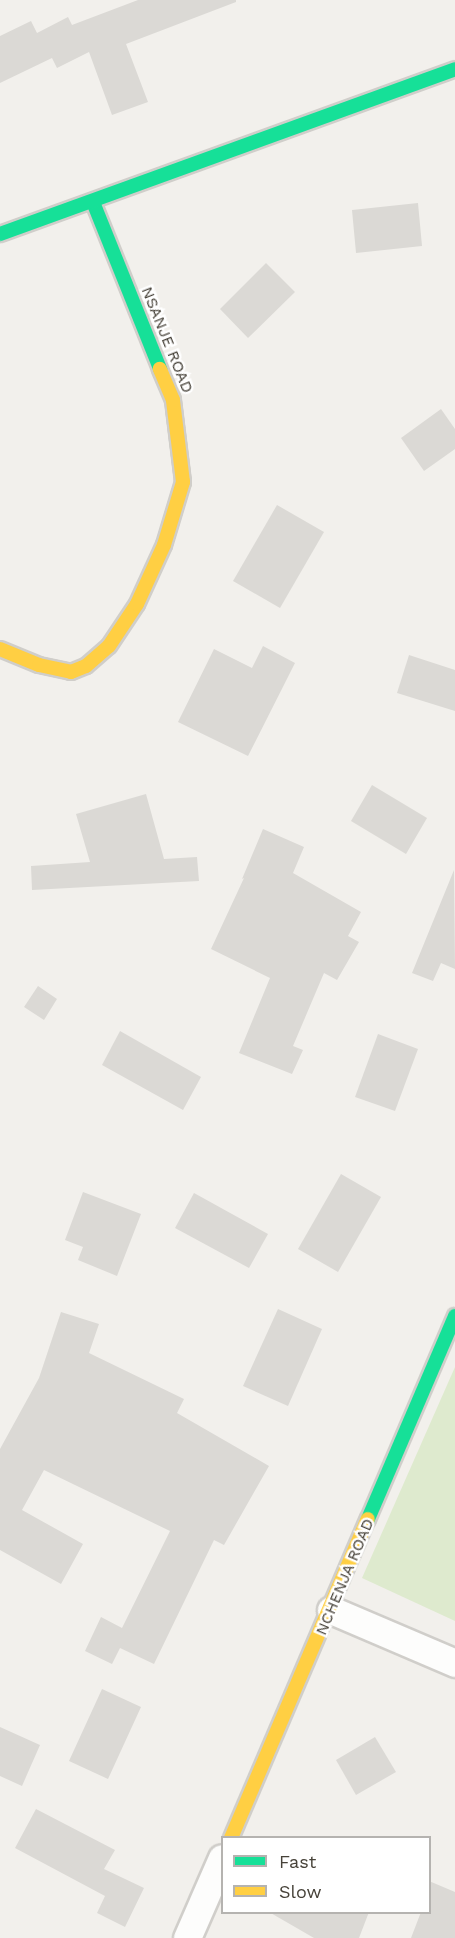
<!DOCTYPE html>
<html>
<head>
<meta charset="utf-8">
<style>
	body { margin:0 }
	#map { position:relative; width:455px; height:1938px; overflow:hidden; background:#f2f0ec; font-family:"Work Sans",sans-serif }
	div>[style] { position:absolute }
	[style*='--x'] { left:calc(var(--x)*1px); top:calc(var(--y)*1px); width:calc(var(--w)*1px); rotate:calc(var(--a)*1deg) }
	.green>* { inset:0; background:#deeace }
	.building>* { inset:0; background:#dbd9d5 }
	.roads { filter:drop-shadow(2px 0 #d0ceca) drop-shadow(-2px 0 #d0ceca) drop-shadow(0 2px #d0ceca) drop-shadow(0 -2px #d0ceca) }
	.street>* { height:27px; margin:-13.5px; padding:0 13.5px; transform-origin:13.5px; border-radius:13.5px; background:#fdfdfc }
	.fast>* { height:14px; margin:-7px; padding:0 7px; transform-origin:7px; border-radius:7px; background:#16e098 }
	.slow>* { height:14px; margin:-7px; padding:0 7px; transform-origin:7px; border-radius:7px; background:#ffcf43 }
	span { translate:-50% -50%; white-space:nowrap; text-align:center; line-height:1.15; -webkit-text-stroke:5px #fff; paint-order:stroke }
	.street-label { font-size:16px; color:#474239 }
	.legend { position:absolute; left:221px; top:1836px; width:210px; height:78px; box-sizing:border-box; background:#fff; border:2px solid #b5b3b0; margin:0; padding:8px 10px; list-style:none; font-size:18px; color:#474239 }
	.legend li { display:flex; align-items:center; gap:12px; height:30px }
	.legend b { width:30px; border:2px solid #b5b3b0 }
</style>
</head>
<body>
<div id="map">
	<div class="green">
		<i style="clip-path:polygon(455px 1367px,455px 1621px,362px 1578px)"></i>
	</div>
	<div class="building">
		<i style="clip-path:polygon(138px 0,236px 0,236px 2px,126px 44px,148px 102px,112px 115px,89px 52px,57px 68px,52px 58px,0 83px,0 36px,31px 21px,37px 33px,68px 17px,72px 25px)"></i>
		<i style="clip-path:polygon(418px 203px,422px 246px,356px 253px,352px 210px)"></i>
		<i style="clip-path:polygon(266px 263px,295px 292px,248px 338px,220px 309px)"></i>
		<i style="clip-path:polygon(441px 409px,455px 429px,455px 449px,424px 471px,401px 438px)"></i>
		<i style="clip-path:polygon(277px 505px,324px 532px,280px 608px,233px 581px)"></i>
		<i style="clip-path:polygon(263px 646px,295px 663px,248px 756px,178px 722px,214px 649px,252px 668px)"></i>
		<i style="clip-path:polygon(409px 655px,455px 670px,455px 711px,397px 693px)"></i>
		<i style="clip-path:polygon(372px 785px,427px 818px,406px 854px,351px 821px)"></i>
		<i style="clip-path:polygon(146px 794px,164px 859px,197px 857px,199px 881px,32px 890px,31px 866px,90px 862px,76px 814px)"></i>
		<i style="clip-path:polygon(263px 829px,304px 847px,293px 873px,361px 912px,348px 936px,359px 942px,337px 980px,324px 973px,293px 1046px,303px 1050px,292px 1074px,239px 1053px,270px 978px,211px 949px,244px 878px,242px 879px)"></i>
		<i style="clip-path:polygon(454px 870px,455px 969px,441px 963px,433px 981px,412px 973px)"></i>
		<i style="clip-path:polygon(38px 986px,57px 999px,44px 1020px,24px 1007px)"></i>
		<i style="clip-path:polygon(120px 1031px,201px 1077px,183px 1110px,102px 1065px)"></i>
		<i style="clip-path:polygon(378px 1034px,418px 1049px,395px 1111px,355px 1097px)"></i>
		<i style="clip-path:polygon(341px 1174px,381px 1197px,338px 1272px,298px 1249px)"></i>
		<i style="clip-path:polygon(83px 1192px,141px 1214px,117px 1276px,78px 1260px,83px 1247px,65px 1240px)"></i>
		<i style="clip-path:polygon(194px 1193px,268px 1234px,249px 1268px,175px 1228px)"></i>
		<i style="clip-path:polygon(278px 1309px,322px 1329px,288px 1406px,243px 1386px)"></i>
		<i style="clip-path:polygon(61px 1312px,99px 1324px,89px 1353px,184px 1399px,177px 1413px,269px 1466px,224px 1545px,214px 1540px,154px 1664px,120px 1648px,112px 1664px,85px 1651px,101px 1617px,122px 1628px,170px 1531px,44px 1470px,22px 1510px,83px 1544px,61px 1584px,0 1550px,0 1449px,39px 1378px)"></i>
		<i style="clip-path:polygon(102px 1689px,141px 1707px,108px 1779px,69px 1761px)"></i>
		<i style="clip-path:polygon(0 1727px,40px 1745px,22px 1786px,0 1776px)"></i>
		<i style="clip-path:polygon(375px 1737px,396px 1772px,356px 1795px,336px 1760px)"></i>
		<i style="clip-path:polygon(36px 1809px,115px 1850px,104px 1869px,144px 1888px,125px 1927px,97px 1913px,105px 1896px,15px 1848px)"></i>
		<i style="clip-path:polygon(429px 1881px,455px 1892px,455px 1938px,411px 1938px,421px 1912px,429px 1912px)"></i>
		<i style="clip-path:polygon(269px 1912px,369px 1912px,359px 1938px,314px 1938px)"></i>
	</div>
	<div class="roads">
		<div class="street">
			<i style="--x:331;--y:1610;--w:135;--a:23.1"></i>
			<i style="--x:187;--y:1938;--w:87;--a:-66.4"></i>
		</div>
		<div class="fast">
			<i style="--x:93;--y:202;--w:180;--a:68.1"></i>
			<i style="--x:0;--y:234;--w:484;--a:-19.9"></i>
			<i style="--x:368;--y:1519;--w:221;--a:-66.8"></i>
		</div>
		<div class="slow">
			<i style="--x:0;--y:649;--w:42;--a:22.3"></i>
			<i style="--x:39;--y:665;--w:33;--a:12"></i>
			<i style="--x:71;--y:672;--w:16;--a:-22"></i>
			<i style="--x:86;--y:666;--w:30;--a:-41"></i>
			<i style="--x:109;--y:646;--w:50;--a:-56.3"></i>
			<i style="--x:137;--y:604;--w:65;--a:-65.4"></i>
			<i style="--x:164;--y:545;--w:66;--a:-73.2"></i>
			<i style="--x:183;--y:482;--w:83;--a:-97"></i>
			<i style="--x:173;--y:400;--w:34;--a:-113"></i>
			<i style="--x:231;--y:1838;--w:347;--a:-66.8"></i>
		</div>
	</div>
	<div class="street-label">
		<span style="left:167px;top:340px;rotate:68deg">NSANJE ROAD</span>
		<span style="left:345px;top:1577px;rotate:-67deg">NCHENJA ROAD</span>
	</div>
	<ul class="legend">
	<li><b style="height:8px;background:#16e098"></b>Fast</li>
	<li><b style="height:8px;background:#ffcf43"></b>Slow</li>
	</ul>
</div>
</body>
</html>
